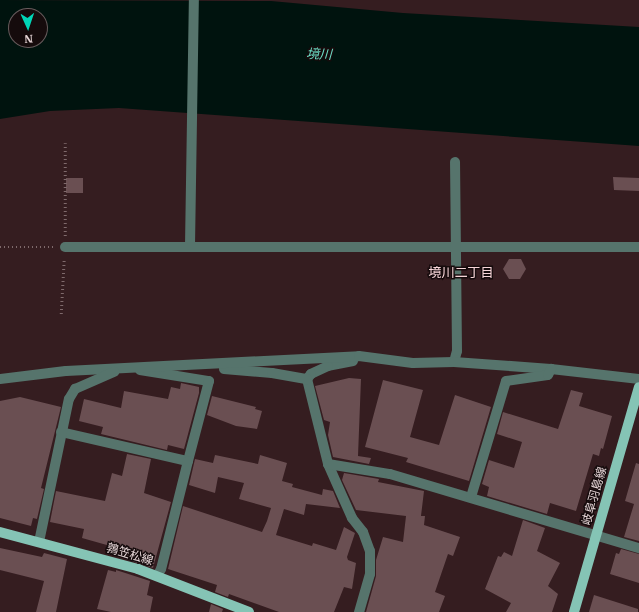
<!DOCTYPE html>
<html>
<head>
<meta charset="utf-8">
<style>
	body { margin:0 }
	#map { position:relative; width:639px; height:612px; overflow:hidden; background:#351d20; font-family:"IBM Plex Serif","Noto Sans JP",serif }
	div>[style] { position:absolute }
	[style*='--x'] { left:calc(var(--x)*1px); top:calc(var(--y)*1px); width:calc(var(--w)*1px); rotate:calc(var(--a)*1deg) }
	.water>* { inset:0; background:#00130e }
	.building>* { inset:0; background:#6a4f52 }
	.path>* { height:2.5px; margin-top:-1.25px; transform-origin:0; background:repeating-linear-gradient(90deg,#7f6a6c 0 1px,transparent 0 4px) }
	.minor>* { height:10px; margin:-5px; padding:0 5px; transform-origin:5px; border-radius:5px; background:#56746c }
	.major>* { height:10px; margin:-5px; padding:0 5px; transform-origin:5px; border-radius:5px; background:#85c4b5 }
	span { translate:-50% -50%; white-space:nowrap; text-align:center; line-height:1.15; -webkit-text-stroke:3px #150b0c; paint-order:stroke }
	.street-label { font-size:12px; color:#e5d5d6 }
	.water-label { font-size:13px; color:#6ddfc7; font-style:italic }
	.neighbourhood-label { font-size:13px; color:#f7d5d8 }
	.north { position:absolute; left:8px; top:8px; width:40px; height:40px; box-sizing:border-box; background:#150b0c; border:1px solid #685c5d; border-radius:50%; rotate:177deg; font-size:11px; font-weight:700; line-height:16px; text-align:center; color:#e5d5d6 }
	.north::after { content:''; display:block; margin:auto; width:14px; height:18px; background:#00d5b7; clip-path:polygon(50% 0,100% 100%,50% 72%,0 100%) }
</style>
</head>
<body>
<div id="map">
	<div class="water">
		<i style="clip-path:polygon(evenodd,0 0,271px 1px,403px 13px,639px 27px,639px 146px,119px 108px,50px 111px,0 119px,0 0,16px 16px,40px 16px,40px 40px,16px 40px,16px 16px)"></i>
	</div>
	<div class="building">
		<i style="clip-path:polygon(613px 177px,639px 178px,639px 191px,614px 190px)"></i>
		<i style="clip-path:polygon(66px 178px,83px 178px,83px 193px,66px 193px)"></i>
		<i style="clip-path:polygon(509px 259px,521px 259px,526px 269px,520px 279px,509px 279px,503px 269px)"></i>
		<i style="clip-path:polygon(349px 378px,361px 379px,358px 456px,371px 458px,369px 464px,333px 457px,328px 435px,330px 422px,324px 420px,315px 386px)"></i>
		<i style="clip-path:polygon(383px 380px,423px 390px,410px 437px,439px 445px,455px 395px,491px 407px,469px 481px,406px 462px,408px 458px,365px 447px)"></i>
		<i style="clip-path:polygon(181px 383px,199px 387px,199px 393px,184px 449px,168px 445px,167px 450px,101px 434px,103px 427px,79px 421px,84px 399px,121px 408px,124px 391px,168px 399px,171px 387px,180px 389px)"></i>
		<i style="clip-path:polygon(571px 390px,583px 393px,579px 406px,612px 416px,603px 449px,601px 448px,599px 456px,593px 454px,576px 511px,550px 503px,547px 514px,487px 496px,489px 487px,482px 484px,489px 460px,514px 468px,522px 442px,497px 434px,503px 412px,558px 429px)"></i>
		<i style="clip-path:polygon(212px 396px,256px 407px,255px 409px,262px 411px,257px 429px,236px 426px,207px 415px)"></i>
		<i style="clip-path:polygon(20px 397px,61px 407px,41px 488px,44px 489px,37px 519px,33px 518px,31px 526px,0 518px,0 401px)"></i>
		<i style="clip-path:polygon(127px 454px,151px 459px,144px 493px,171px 502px,153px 568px,119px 557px,121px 549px,82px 538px,84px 529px,50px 522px,56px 491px,105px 501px,112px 473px,122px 476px)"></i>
		<i style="clip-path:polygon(215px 455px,258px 464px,260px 455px,287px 463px,282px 481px,293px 484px,292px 487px,322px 495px,323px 489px,333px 491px,340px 508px,306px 504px,304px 515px,284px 509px,276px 535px,312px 546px,313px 543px,336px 550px,344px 527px,355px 533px,347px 557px,348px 560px,356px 563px,352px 589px,344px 587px,334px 612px,279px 612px,229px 594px,228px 597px,215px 592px,217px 585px,168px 569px,183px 506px,262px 532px,267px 521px,271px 508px,239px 499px,244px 483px,218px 477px,215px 493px,189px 485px,195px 459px,213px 463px)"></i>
		<i style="clip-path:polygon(636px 463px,639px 464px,639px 541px,624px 537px,634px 504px,625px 501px)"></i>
		<i style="clip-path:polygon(344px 473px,379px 479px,378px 482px,424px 491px,421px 516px,425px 516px,424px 525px,460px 537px,453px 556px,448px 554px,435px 592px,445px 596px,439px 612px,366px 612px,376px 576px,376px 560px,383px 537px,403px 542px,406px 516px,356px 510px,342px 480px)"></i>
		<i style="clip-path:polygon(523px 520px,545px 528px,537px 551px,560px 563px,548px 586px,558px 594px,552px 612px,506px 612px,511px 603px,485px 589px,498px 556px,501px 557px,504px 552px,512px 556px)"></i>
		<i style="clip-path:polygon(0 548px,42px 557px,44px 553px,67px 559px,56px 612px,36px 612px,44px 581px,0 570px)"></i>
		<i style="clip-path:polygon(621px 549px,639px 554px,639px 583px,610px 574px,616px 553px,619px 554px)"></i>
		<i style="clip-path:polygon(108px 570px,116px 572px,116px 570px,150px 581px,147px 595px,153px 597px,150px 612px,111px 612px,97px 609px)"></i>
		<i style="clip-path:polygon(594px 595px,638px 609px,638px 612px,589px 612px)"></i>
		<i style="clip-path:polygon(211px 604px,223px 609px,222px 612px,209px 612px)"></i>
	</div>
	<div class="path">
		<i style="--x:65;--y:236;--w:93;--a:-90"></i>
		<i style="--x:0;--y:247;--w:53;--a:0"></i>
		<i style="--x:61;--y:314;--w:55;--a:-86.9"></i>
	</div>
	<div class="minor">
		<i style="--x:190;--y:246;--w:246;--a:-89.1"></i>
		<i style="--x:65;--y:247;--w:574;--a:0"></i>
		<i style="--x:353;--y:361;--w:25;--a:169"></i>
		<i style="--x:328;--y:366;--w:19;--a:155"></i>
		<i style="--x:311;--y:374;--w:6;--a:129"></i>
		<i style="--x:307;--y:379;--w:88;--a:76.1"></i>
		<i style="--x:328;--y:464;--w:59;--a:66"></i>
		<i style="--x:352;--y:518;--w:18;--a:52"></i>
		<i style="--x:363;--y:532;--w:20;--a:70"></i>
		<i style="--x:370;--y:551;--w:23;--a:90"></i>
		<i style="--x:370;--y:574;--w:40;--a:106"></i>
		<i style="--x:454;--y:362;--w:11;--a:-75"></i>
		<i style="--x:457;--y:351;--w:189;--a:-90.6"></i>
		<i style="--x:224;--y:369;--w:48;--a:4.8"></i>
		<i style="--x:272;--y:373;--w:36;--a:10"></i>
		<i style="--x:140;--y:370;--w:70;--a:9.1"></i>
		<i style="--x:209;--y:381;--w:83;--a:104.7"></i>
		<i style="--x:0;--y:379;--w:66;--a:-6.9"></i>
		<i style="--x:66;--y:371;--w:293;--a:-2.9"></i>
		<i style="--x:359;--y:356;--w:54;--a:7.4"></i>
		<i style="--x:413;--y:363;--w:41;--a:-1.4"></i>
		<i style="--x:454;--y:362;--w:97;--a:4.1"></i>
		<i style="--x:551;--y:369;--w:89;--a:6.5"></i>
		<i style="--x:61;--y:432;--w:130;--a:12.9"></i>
		<i style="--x:188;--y:461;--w:111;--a:104"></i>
		<i style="--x:161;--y:569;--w:8;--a:120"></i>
		<i style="--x:328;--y:464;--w:63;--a:9.2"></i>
		<i style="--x:390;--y:474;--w:260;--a:16.6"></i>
		<i style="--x:471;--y:497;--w:121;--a:-73.2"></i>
		<i style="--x:506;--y:381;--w:42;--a:-8.1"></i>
		<i style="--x:548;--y:375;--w:7;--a:-63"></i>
		<i style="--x:39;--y:542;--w:146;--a:-78.2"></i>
		<i style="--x:69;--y:399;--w:12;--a:-59"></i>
		<i style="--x:75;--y:389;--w:43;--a:-23.6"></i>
	</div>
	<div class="major">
		<i style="--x:0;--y:532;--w:143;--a:15"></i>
		<i style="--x:138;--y:569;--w:119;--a:21.2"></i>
		<i style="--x:574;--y:612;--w:234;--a:-73.9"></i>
	</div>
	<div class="street-label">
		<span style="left:594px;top:496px;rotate:-74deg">岐阜羽島線</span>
		<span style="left:130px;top:554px;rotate:17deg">鶉笠松線</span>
	</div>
	<div class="water-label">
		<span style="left:319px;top:55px;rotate:2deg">境川</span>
	</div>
	<div class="neighbourhood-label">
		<span style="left:461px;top:273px">境川二丁目</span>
	</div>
	<div class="north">N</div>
</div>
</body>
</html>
